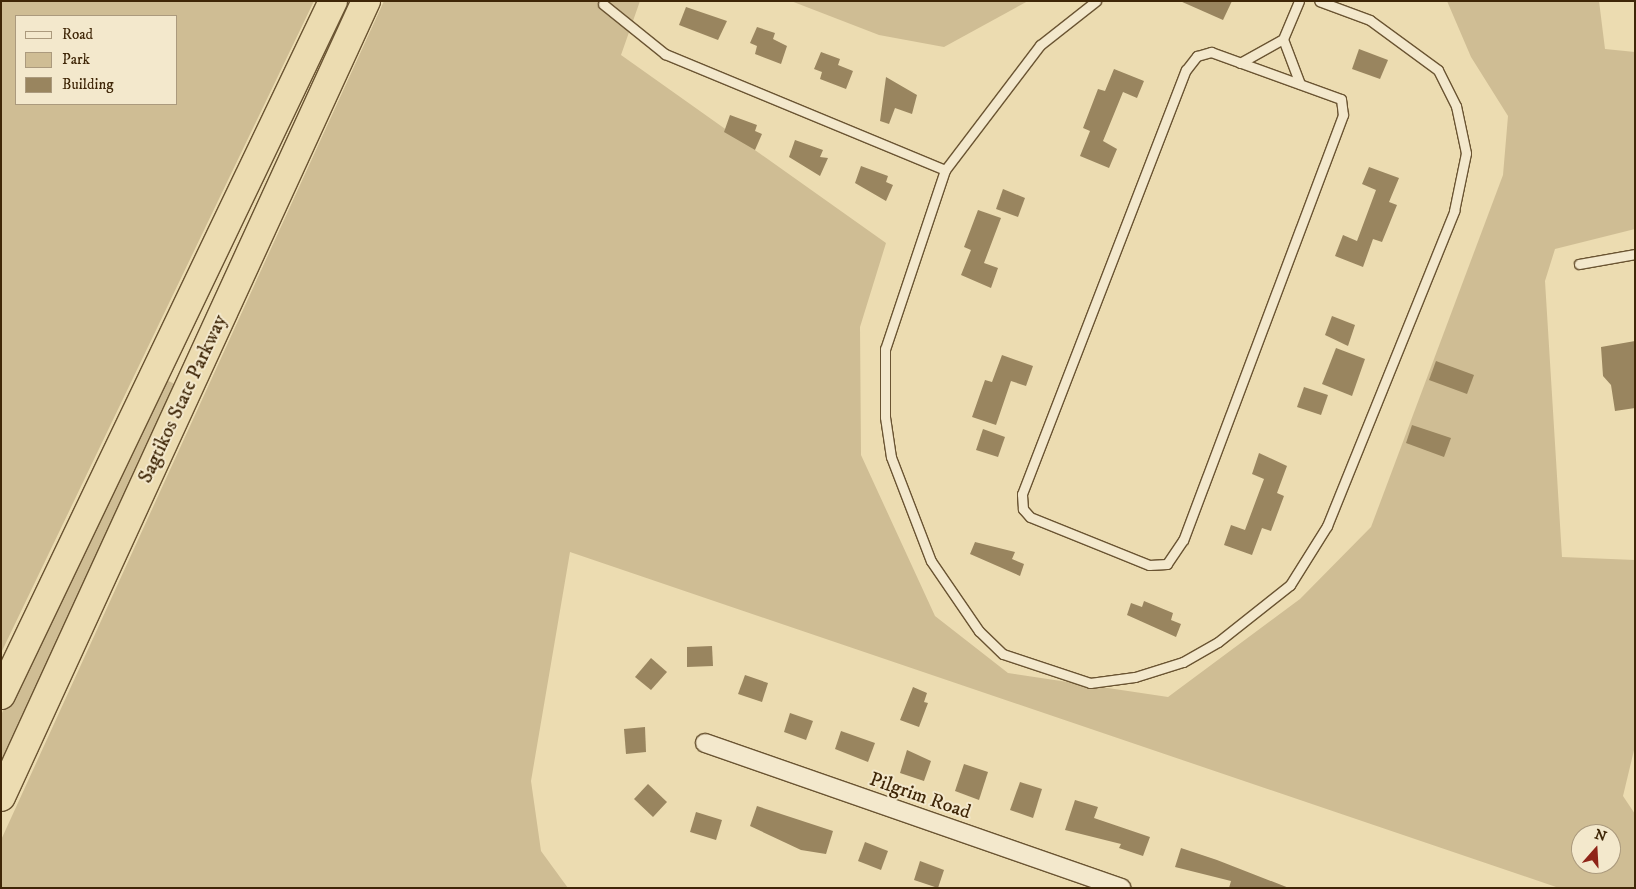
<!DOCTYPE html>
<html>
<head>
<meta charset="utf-8">
<style>
	body { margin:0 }
	#map { position:relative; width:1636px; height:889px; overflow:hidden; background:#ecdcb1; font-family:"IM FELL DW Pica",serif }
	div>[style] { position:absolute }
	[style*='--x'] { left:calc(var(--x)*1px); top:calc(var(--y)*1px); width:calc(var(--w)*1px); rotate:calc(var(--a)*1deg) }
	.green>* { inset:0; background:#cfbd94 }
	.building>* { inset:0; background:#99855f }
	.roads { filter:drop-shadow(1px 0 #6a5432) drop-shadow(-1px 0 #6a5432) drop-shadow(0 1px #6a5432) drop-shadow(0 -1px #6a5432) }
	.lane>* { height:9px; margin:-4.5px; padding:0 4.5px; transform-origin:4.5px; border-radius:4.5px; background:#f3e8cc }
	.street>* { height:18px; margin:-9px; padding:0 9px; transform-origin:9px; border-radius:9px; background:#f3e8cc }
	.highway>* { height:28px; margin:-14px; padding:0 14px; transform-origin:14px; border-radius:14px; background:#ecdcb1 }
	span { translate:-50% -50%; white-space:nowrap; text-align:center; line-height:1.15; -webkit-text-stroke:4px #f3e8cc; paint-order:stroke }
	.street-label { font-size:20px; color:#3f2607 }
	.frame { position:absolute; inset:0; border:2px solid #3f2607; pointer-events:none }
	.legend { position:absolute; left:15px; top:15px; width:162px; height:90px; box-sizing:border-box; background:#f3e8cc; border:1px solid #ab9a7d; margin:0; padding:6px 9px; list-style:none; font-size:15px; color:#3f2607 }
	.legend li { display:flex; align-items:center; gap:10px; height:25px }
	.legend b { width:25px; border:1px solid #ab9a7d }
	.north { position:absolute; left:1571px; top:824px; width:50px; height:50px; box-sizing:border-box; background:#f3e8cc; border:1px solid #ab9a7d; border-radius:50%; rotate:19deg; font-size:14px; font-weight:700; line-height:20px; text-align:center; color:#3f2607 }
	.north::after { content:''; display:block; margin:auto; width:18px; height:22px; background:#8f2418; clip-path:polygon(50% 0,100% 100%,50% 72%,0 100%) }
</style>
</head>
<body>
<div id="map">
	<div class="green">
		<i style="clip-path:polygon(evenodd,1px 1px,314px 1px,1px 653px,1px 1px,176px 16px,176px 104px,16px 104px,16px 16px,176px 16px)"></i>
		<i style="clip-path:polygon(evenodd,384px 1px,640px 1px,621px 55px,886px 243px,860px 327px,861px 455px,935px 616px,1008px 673px,1168px 697px,1300px 599px,1371px 527px,1503px 175px,1508px 116px,1471px 57px,1447px 1px,1599px 1px,1605px 49px,1635px 52px,1635px 229px,1555px 249px,1545px 281px,1562px 557px,1635px 560px,1635px 746px,1623px 796px,1635px 814px,1635px 888px,1559px 888px,570px 552px,531px 781px,541px 851px,568px 888px,1px 888px,1px 840px,384px 1px,1581px 834px,1611px 834px,1611px 864px,1581px 864px,1581px 834px)"></i>
		<i style="clip-path:polygon(791px 1px,1028px 1px,944px 47px,879px 35px)"></i>
		<i style="clip-path:polygon(162px 378px,179px 386px,1px 772px,1px 715px)"></i>
	</div>
	<div class="building">
		<i style="clip-path:polygon(1180px 1px,1232px 1px,1223px 20px)"></i>
		<i style="clip-path:polygon(686px 7px,727px 21px,718px 40px,679px 25px)"></i>
		<i style="clip-path:polygon(757px 27px,775px 33px,773px 39px,787px 46px,781px 64px,755px 54px,757px 46px,750px 43px)"></i>
		<i style="clip-path:polygon(1359px 49px,1388px 60px,1380px 79px,1352px 69px)"></i>
		<i style="clip-path:polygon(821px 52px,840px 59px,838px 65px,853px 71px,846px 89px,820px 79px,822px 72px,814px 69px)"></i>
		<i style="clip-path:polygon(1114px 69px,1144px 81px,1137px 98px,1123px 92px,1103px 141px,1117px 149px,1109px 168px,1080px 156px,1090px 131px,1083px 128px,1098px 89px,1105px 91px)"></i>
		<i style="clip-path:polygon(886px 77px,917px 95px,912px 114px,895px 108px,889px 124px,880px 121px)"></i>
		<i style="clip-path:polygon(730px 115px,757px 125px,755px 131px,762px 134px,755px 150px,724px 132px)"></i>
		<i style="clip-path:polygon(795px 140px,823px 150px,820px 157px,828px 158px,820px 176px,789px 157px)"></i>
		<i style="clip-path:polygon(861px 166px,888px 176px,886px 182px,893px 185px,886px 201px,855px 183px)"></i>
		<i style="clip-path:polygon(1369px 167px,1399px 178px,1389px 202px,1397px 205px,1382px 242px,1373px 239px,1363px 267px,1335px 256px,1343px 235px,1357px 241px,1376px 190px,1362px 184px)"></i>
		<i style="clip-path:polygon(1003px 189px,1025px 198px,1018px 217px,996px 209px)"></i>
		<i style="clip-path:polygon(978px 210px,1001px 218px,984px 263px,998px 268px,991px 288px,961px 275px,971px 250px,964px 247px)"></i>
		<i style="clip-path:polygon(1332px 316px,1355px 325px,1348px 346px,1325px 335px)"></i>
		<i style="clip-path:polygon(1635px 341px,1635px 408px,1615px 411px,1611px 385px,1603px 376px,1601px 347px)"></i>
		<i style="clip-path:polygon(1336px 348px,1365px 359px,1352px 396px,1322px 384px)"></i>
		<i style="clip-path:polygon(1002px 355px,1033px 366px,1026px 386px,1011px 381px,996px 425px,972px 417px,985px 380px,992px 382px)"></i>
		<i style="clip-path:polygon(1436px 361px,1474px 375px,1467px 394px,1429px 380px)"></i>
		<i style="clip-path:polygon(1304px 387px,1328px 395px,1321px 415px,1297px 407px)"></i>
		<i style="clip-path:polygon(1412px 425px,1451px 438px,1444px 457px,1406px 443px)"></i>
		<i style="clip-path:polygon(983px 429px,1005px 437px,998px 457px,976px 450px)"></i>
		<i style="clip-path:polygon(1259px 453px,1287px 466px,1277px 493px,1284px 496px,1271px 531px,1262px 528px,1252px 555px,1224px 545px,1231px 525px,1245px 530px,1264px 479px,1252px 474px)"></i>
		<i style="clip-path:polygon(975px 542px,1015px 552px,1012px 559px,1024px 564px,1020px 576px,970px 554px)"></i>
		<i style="clip-path:polygon(1144px 601px,1173px 613px,1171px 620px,1181px 624px,1176px 637px,1127px 615px,1131px 603px,1142px 607px)"></i>
		<i style="clip-path:polygon(712px 646px,713px 666px,687px 667px,687px 647px)"></i>
		<i style="clip-path:polygon(651px 658px,667px 672px,651px 690px,635px 677px)"></i>
		<i style="clip-path:polygon(745px 675px,768px 683px,762px 702px,738px 694px)"></i>
		<i style="clip-path:polygon(913px 687px,927px 693px,924px 702px,928px 703px,919px 727px,900px 720px)"></i>
		<i style="clip-path:polygon(790px 713px,813px 721px,806px 740px,784px 732px)"></i>
		<i style="clip-path:polygon(645px 727px,646px 752px,626px 754px,624px 729px)"></i>
		<i style="clip-path:polygon(841px 731px,875px 743px,868px 762px,835px 749px)"></i>
		<i style="clip-path:polygon(907px 750px,931px 761px,924px 781px,900px 773px)"></i>
		<i style="clip-path:polygon(964px 764px,988px 772px,979px 800px,955px 791px)"></i>
		<i style="clip-path:polygon(1020px 782px,1042px 789px,1033px 818px,1010px 810px)"></i>
		<i style="clip-path:polygon(648px 784px,667px 802px,653px 817px,634px 799px)"></i>
		<i style="clip-path:polygon(1075px 800px,1098px 807px,1094px 818px,1150px 837px,1143px 856px,1119px 848px,1121px 844px,1065px 830px)"></i>
		<i style="clip-path:polygon(757px 806px,833px 831px,826px 854px,801px 850px,750px 826px)"></i>
		<i style="clip-path:polygon(696px 812px,722px 820px,716px 840px,690px 832px)"></i>
		<i style="clip-path:polygon(865px 842px,888px 851px,881px 870px,858px 861px)"></i>
		<i style="clip-path:polygon(1181px 848px,1217px 860px,1289px 888px,1229px 888px,1231px 881px,1175px 867px)"></i>
		<i style="clip-path:polygon(920px 861px,944px 870px,938px 888px,914px 880px)"></i>
	</div>
	<div class="roads">
		<div class="lane">
			<i style="--x:1096;--y:1;--w:71;--a:141.8"></i>
			<i style="--x:1040;--y:45;--w:157;--a:127.2"></i>
			<i style="--x:945;--y:170;--w:189;--a:108.5"></i>
			<i style="--x:885;--y:349;--w:68;--a:90"></i>
			<i style="--x:885;--y:417;--w:40;--a:81.5"></i>
			<i style="--x:891;--y:457;--w:111;--a:69"></i>
			<i style="--x:931;--y:561;--w:85;--a:55.6"></i>
			<i style="--x:979;--y:631;--w:33;--a:44"></i>
			<i style="--x:1003;--y:654;--w:92;--a:18.4"></i>
			<i style="--x:1090;--y:683;--w:45;--a:-7.6"></i>
			<i style="--x:1135;--y:677;--w:50;--a:-17.4"></i>
			<i style="--x:1183;--y:662;--w:40;--a:-29.7"></i>
			<i style="--x:1218;--y:642;--w:92;--a:-38.4"></i>
			<i style="--x:1290;--y:585;--w:70;--a:-57.9"></i>
			<i style="--x:1327;--y:526;--w:340;--a:-68"></i>
			<i style="--x:1454;--y:211;--w:59;--a:-78.3"></i>
			<i style="--x:1466;--y:153;--w:48;--a:-102"></i>
			<i style="--x:1456;--y:106;--w:40;--a:-116.6"></i>
			<i style="--x:1438;--y:70;--w:84;--a:-143.7"></i>
			<i style="--x:1370;--y:20;--w:54;--a:-159.6"></i>
			<i style="--x:603;--y:4;--w:80;--a:38.9"></i>
			<i style="--x:665;--y:54;--w:303;--a:22.5"></i>
			<i style="--x:1283;--y:39;--w:48;--a:69.3"></i>
			<i style="--x:1211;--y:52;--w:138;--a:19.9"></i>
			<i style="--x:1341;--y:99;--w:16;--a:83"></i>
			<i style="--x:1343;--y:115;--w:454;--a:110.6"></i>
			<i style="--x:1183;--y:540;--w:29;--a:124"></i>
			<i style="--x:1167;--y:564;--w:18;--a:177"></i>
			<i style="--x:1149;--y:565;--w:128;--a:-158"></i>
			<i style="--x:1030;--y:517;--w:11;--a:-131"></i>
			<i style="--x:1023;--y:509;--w:15;--a:-94"></i>
			<i style="--x:1022;--y:494;--w:455;--a:-68.9"></i>
			<i style="--x:1186;--y:70;--w:18;--a:-52"></i>
			<i style="--x:1197;--y:56;--w:15;--a:-16"></i>
			<i style="--x:1240;--y:63;--w:49;--a:-29.2"></i>
			<i style="--x:1283;--y:39;--w:41;--a:-67.2"></i>
			<i style="--x:1579;--y:264;--w:57;--a:-10.1"></i>
		</div>
		<div class="street">
			<i style="--x:705;--y:743;--w:441;--a:19.2"></i>
		</div>
		<div class="highway">
			<i style="--x:1;--y:695;--w:769;--a:-64.43"></i>
			<i style="--x:1;--y:797;--w:876;--a:-65.37"></i>
		</div>
	</div>
	<div class="street-label">
		<span style="left:183px;top:399px;rotate:-65deg">Sagtikos State Parkway</span>
		<span style="left:920px;top:796px;rotate:19deg">Pilgrim Road</span>
	</div>
	<div class="frame"></div>
	<ul class="legend">
	<li><b style="height:6px;background:#f3e8cc"></b>Road</li>
	<li><b style="height:14px;background:#cfbd94"></b>Park</li>
	<li><b style="height:14px;background:#99855f"></b>Building</li>
	</ul>
	<div class="north">N</div>
</div>
</body>
</html>
